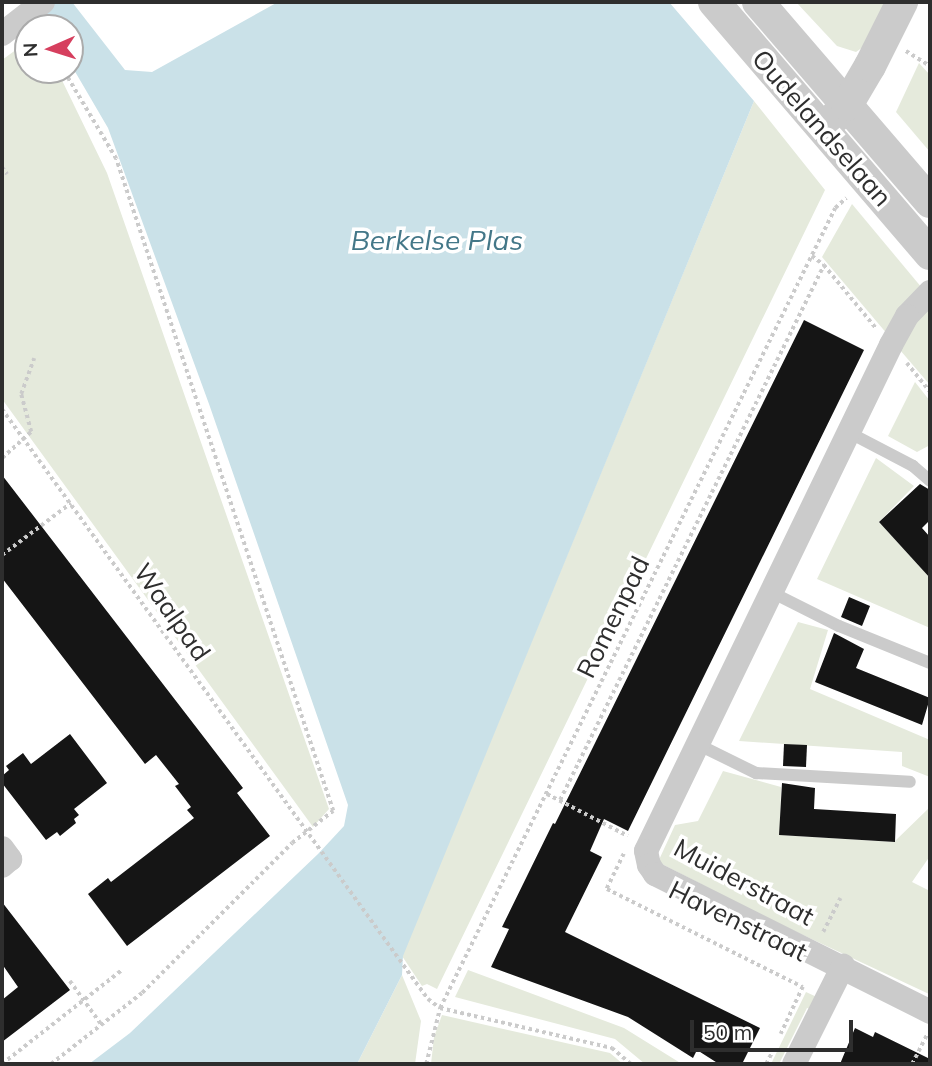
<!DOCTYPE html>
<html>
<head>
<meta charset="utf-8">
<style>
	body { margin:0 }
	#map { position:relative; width:932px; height:1066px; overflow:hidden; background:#fff; font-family:Mulish,sans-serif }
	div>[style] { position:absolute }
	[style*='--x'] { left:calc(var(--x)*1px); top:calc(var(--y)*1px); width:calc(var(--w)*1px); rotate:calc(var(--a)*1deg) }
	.green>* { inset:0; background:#e5eadc }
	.water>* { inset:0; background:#cae1e8 }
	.building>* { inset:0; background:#151515 }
	.path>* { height:3.5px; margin-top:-1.75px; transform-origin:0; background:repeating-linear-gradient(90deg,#cbcbcb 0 3.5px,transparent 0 7px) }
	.service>* { height:12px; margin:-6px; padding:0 6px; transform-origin:6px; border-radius:6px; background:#cbcbcb }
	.minor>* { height:24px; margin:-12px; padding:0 12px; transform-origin:12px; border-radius:12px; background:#cbcbcb }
	.tertiary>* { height:32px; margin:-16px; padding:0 16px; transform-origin:16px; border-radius:16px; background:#cbcbcb }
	span { translate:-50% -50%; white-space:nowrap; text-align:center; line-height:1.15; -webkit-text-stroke:7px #fff; paint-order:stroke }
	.street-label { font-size:26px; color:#2e2e2e }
	.water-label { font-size:28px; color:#437788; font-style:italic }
	.frame { position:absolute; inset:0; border:4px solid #2e2e2e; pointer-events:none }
	.north { position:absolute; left:14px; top:14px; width:70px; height:70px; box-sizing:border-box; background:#fff; border:2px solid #ababab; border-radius:50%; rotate:267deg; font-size:19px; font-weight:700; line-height:28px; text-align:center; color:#2e2e2e }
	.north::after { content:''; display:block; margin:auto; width:24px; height:32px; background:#d63f5e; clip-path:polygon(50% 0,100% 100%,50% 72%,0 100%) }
	.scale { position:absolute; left:690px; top:1020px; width:163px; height:32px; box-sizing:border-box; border:4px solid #2e2e2e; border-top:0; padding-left:9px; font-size:21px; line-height:24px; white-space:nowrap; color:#2e2e2e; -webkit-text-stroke:5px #fff; paint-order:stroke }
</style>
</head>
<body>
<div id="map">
	<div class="green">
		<i style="clip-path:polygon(796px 2px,890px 2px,863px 47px,856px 52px,837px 46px)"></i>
		<i style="clip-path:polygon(28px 41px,28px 70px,57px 70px,107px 173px,329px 809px,313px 827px,2px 399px,2px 60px)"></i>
		<i style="clip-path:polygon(919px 63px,930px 75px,930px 152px,896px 112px)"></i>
		<i style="clip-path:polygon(754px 101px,825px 190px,437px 989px,427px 984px,422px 986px,402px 956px)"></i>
		<i style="clip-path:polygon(852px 204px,922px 288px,888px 335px,822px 257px)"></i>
		<i style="clip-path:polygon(930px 306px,930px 385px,900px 350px,920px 315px)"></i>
		<i style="clip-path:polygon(915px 382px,930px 401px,930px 445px,917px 452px,888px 436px)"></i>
		<i style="clip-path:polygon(876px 458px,914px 486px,879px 522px,930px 578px,930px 628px,817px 579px)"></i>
		<i style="clip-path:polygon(798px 622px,828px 630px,810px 689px,930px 740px,930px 777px,902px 766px,902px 752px,739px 741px)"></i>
		<i style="clip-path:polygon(723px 771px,781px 787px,780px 835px,894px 842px,930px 807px,930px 856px,912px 882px,930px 891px,929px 994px,773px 921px,658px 862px,675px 825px,698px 821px)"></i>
		<i style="clip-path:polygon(468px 970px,624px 1028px,682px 1064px,645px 1064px,615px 1039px,455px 997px)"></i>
		<i style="clip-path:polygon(402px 975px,421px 1021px,415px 1064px,357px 1064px)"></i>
		<i style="clip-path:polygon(806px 992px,819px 998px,813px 1010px,807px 1008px,779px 1064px,771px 1064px)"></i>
		<i style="clip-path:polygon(442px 1015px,610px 1053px,623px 1064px,431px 1064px,434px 1037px)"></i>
	</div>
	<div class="water">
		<i style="clip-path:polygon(33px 2px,72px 2px,125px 70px,152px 72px,278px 2px,669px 2px,754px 101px,403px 956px,402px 975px,357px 1064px,89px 1064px,130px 1033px,318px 854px,344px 826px,348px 805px,209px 404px,108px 128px,70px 63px,70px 28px,49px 28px)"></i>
	</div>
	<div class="building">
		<i style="clip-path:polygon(804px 320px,864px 350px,628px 831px,604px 819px,590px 851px,602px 857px,565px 932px,760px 1028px,742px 1064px,719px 1064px,697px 1050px,693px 1058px,628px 1017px,491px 967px,509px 929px,502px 927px,553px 823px,555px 824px)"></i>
		<i style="clip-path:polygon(2px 475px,243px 788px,237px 793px,270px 836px,127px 946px,88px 894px,108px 878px,111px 882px,194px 818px,187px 810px,191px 807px,175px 786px,179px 784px,156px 755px,145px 764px,2px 578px)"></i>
		<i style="clip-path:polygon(920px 484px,930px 490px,930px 520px,922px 528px,930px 537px,930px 578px,879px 522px)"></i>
		<i style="clip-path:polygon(849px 597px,870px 606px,862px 626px,841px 617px)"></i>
		<i style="clip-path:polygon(834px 633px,864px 649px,856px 668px,930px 698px,922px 725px,815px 682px)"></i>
		<i style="clip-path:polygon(70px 734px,107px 783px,74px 809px,79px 815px,74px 819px,76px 823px,60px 836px,57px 832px,46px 840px,2px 783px,2px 776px,9px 770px,6px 766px,23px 753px,31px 764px)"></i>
		<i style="clip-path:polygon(784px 744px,807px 745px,806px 767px,783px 766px)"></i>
		<i style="clip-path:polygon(782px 783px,815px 788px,814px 809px,896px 814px,895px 842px,779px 835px)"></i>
		<i style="clip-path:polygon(2px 902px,70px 990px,2px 1042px,2px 1000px,18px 987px,2px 964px)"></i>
		<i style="clip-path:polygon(855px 1028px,873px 1037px,875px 1032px,930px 1059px,930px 1064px,840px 1064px)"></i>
	</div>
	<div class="path">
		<i style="--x:906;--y:51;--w:28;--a:32"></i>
		<i style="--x:2;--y:167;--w:9;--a:54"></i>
		<i style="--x:812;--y:256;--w:15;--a:37"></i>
		<i style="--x:824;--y:265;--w:82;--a:50.5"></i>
		<i style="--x:907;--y:363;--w:36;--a:51"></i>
		<i style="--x:2;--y:409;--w:728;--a:54.17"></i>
		<i style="--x:428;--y:999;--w:15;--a:37"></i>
		<i style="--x:440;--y:1008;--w:177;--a:13.1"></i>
		<i style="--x:612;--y:1048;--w:25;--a:40"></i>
		<i style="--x:2;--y:458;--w:39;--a:-42"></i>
		<i style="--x:31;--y:432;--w:39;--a:-105"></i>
		<i style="--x:21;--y:394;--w:38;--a:-70"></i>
		<i style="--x:2;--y:555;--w:86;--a:-37"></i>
		<i style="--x:547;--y:794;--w:91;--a:27.4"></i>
		<i style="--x:560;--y:800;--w:597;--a:-63.74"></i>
		<i style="--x:624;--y:854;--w:39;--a:116"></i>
		<i style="--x:607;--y:889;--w:219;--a:26.6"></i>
		<i style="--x:803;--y:987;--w:52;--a:115.1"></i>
		<i style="--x:823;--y:932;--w:38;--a:-63"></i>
		<i style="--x:70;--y:981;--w:53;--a:54.2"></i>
		<i style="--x:2;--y:1064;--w:152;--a:-38.1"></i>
		<i style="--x:51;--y:1064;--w:115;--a:-38"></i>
		<i style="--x:142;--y:993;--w:212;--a:-45"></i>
		<i style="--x:292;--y:843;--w:52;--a:-38"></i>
		<i style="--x:333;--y:811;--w:687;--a:-108.41"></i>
		<i style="--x:116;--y:159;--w:104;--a:-120.8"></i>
		<i style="--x:426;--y:1064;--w:58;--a:-76"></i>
		<i style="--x:440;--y:1008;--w:892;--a:-63.72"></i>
		<i style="--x:835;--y:208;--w:15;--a:-42"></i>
		<i style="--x:766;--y:1064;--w:11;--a:-63"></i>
		<i style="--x:912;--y:1064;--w:33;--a:-63"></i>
	</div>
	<div class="service">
		<i style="--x:850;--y:433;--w:71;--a:27.6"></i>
		<i style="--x:913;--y:466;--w:23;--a:41"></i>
		<i style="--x:771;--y:592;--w:76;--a:26.6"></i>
		<i style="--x:839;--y:626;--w:98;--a:22.1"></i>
		<i style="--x:699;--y:745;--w:64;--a:26.2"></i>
		<i style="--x:756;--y:773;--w:154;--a:3.3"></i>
	</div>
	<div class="minor">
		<i style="--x:2;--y:34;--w:52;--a:-38"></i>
		<i style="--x:930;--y:292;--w:33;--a:134"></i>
		<i style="--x:907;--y:316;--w:33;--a:119"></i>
		<i style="--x:891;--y:345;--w:562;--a:115.84"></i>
		<i style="--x:646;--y:851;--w:14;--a:78"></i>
		<i style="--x:649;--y:865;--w:11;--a:56"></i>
		<i style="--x:655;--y:874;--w:308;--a:26.6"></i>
		<i style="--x:2;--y:848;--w:14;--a:54"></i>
		<i style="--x:10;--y:859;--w:11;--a:139"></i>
		<i style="--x:794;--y:1064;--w:110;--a:-63.4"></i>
	</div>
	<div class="tertiary">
		<i style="--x:714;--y:2;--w:332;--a:49.4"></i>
		<i style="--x:758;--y:2;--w:264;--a:49.3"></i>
		<i style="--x:834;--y:118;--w:18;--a:-45"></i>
		<i style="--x:847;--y:105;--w:45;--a:-59.5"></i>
		<i style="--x:870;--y:66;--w:72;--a:-63.4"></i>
	</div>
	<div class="street-label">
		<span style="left:822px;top:128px;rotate:49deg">Oudelandselaan</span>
		<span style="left:172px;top:612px;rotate:55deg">Waalpad</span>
		<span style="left:613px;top:617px;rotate:-64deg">Romenpad</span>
		<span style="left:744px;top:882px;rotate:28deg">Muiderstraat</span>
		<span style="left:738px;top:921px;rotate:26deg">Havenstraat</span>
	</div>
	<div class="water-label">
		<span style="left:437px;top:240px">Berkelse Plas</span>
	</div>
	<div class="frame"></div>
	<div class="north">N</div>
	<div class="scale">50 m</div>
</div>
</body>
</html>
